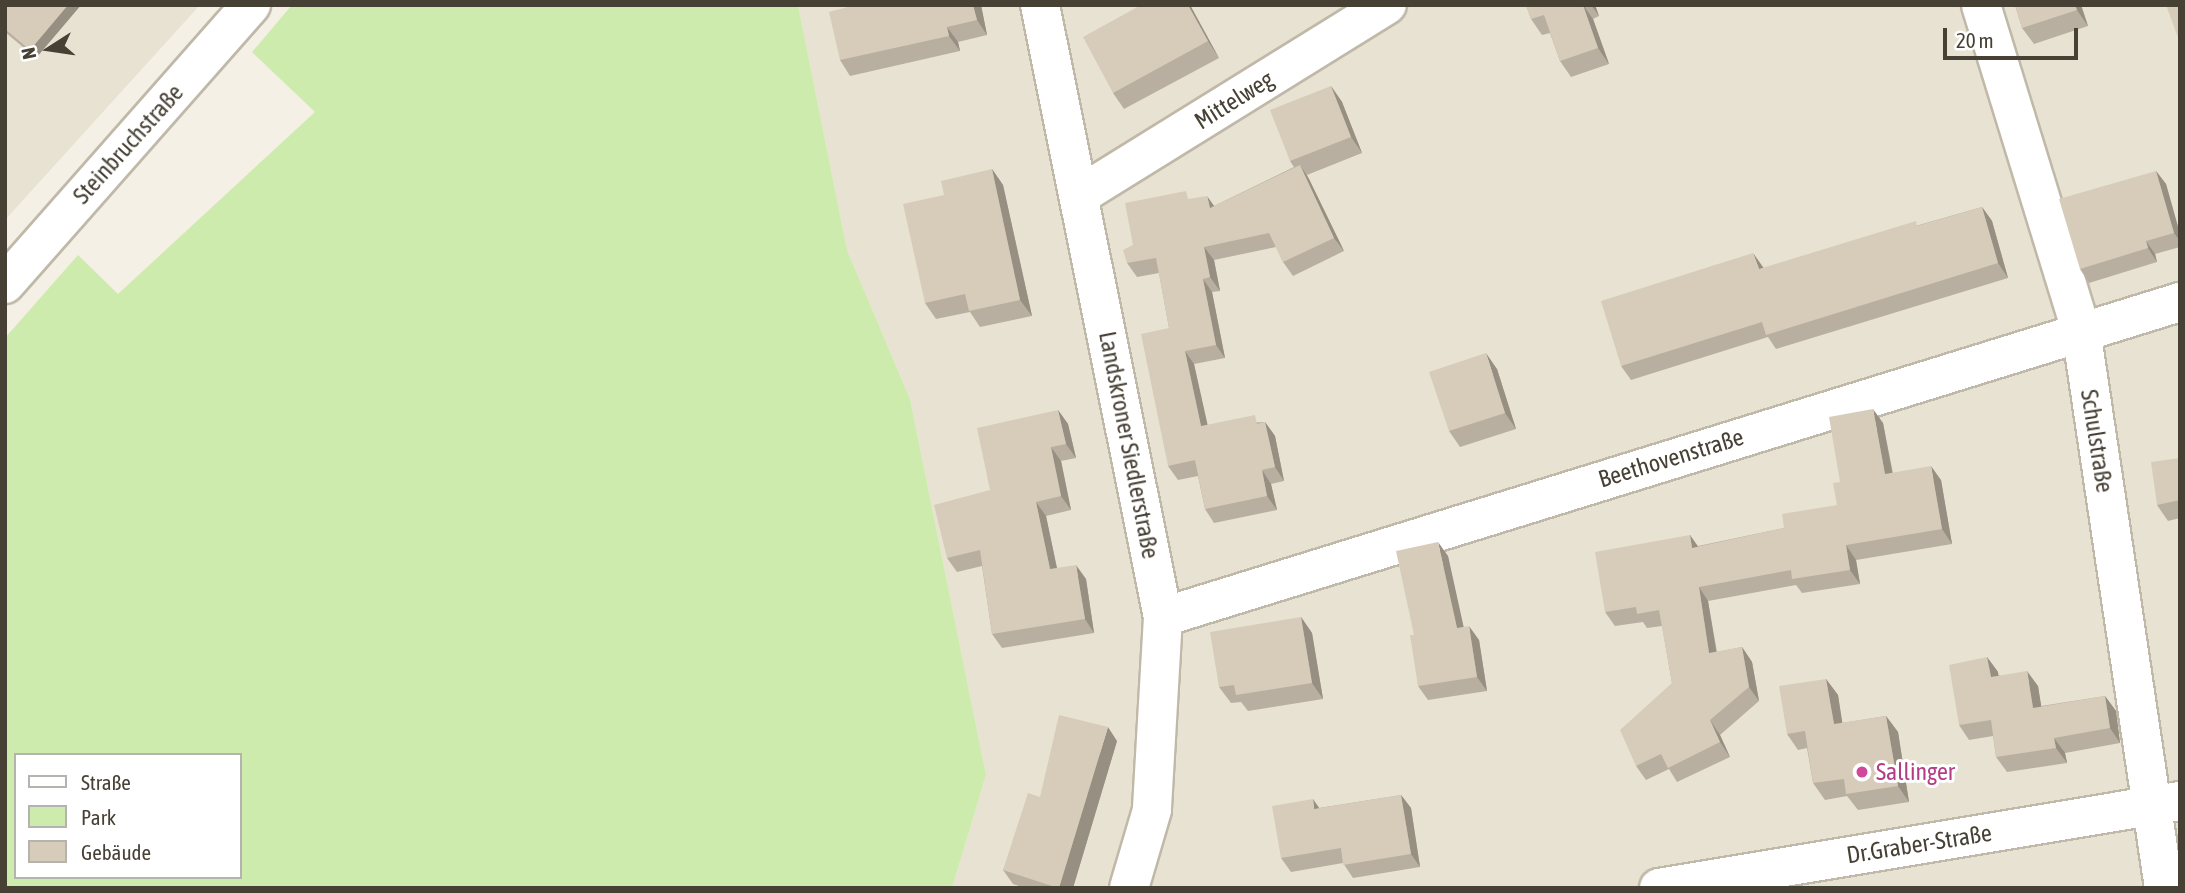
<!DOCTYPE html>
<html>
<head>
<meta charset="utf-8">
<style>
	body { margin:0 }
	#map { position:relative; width:2185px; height:893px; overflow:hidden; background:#f4f0e6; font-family:"Asap Condensed",sans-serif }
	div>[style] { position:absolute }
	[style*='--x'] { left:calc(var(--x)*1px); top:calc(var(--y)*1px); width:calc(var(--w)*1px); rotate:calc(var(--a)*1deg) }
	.residential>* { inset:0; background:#e8e2d3 }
	.green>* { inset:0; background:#cdebac }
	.roads { filter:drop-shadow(2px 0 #c0b8a8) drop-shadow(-2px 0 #c0b8a8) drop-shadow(0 2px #c0b8a8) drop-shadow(0 -2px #c0b8a8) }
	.minor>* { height:38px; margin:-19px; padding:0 19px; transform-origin:19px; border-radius:19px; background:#fff }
	.wall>* { inset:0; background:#b9afa0 }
	.shaded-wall>* { inset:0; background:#968f82 }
	.building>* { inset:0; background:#d7ccba }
	.dots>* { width:19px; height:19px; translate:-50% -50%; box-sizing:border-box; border:4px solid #fff; border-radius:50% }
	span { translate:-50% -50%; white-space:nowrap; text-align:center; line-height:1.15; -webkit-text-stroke:6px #fff; paint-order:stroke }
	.street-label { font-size:24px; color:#474035 }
	.hotel-label { font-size:24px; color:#b23c85 }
	.left { translate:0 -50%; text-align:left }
	.frame { position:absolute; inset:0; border:7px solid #474035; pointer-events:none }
	.legend { position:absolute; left:14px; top:753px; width:228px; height:126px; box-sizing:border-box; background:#fff; border:2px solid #b5b3ae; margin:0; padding:9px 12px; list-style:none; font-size:21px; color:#474035 }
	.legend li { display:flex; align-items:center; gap:14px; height:35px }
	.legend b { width:35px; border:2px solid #b5b3ae }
	.north { position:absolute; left:14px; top:14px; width:70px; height:70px; -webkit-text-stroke:5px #fff; paint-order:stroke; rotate:258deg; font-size:19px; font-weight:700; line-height:28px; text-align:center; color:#474035 }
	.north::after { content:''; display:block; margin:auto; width:24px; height:32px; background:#474035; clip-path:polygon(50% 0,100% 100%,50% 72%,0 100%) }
	.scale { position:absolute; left:1943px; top:28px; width:135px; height:32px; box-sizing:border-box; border:4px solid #474035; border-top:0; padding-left:9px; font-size:21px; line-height:24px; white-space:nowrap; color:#474035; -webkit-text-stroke:5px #fff; paint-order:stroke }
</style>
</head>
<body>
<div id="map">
	<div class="residential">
		<i style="clip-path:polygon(5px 5px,200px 5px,5px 220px)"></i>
		<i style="clip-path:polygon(798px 5px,2180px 5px,2180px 888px,952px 888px,986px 775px,910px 399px,847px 250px)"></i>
	</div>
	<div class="green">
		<i style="clip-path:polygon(evenodd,292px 5px,798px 5px,847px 250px,910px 399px,986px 775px,952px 888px,5px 888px,5px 338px,78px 255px,118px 294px,315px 112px,252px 52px,292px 5px,16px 755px,240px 755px,240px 877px,16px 877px,16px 755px)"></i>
	</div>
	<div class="roads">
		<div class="minor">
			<i style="--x:1040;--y:5;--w:624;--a:78.64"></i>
			<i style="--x:1163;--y:617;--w:193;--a:93.3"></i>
			<i style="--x:1152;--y:810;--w:81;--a:106.4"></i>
			<i style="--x:1981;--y:5;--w:340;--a:72.9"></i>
			<i style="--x:2081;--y:330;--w:564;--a:81.54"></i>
			<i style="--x:1080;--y:195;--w:361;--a:-31.8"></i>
			<i style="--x:5;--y:284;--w:372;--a:-48.6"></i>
			<i style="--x:1163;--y:617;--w:1065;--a:-17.21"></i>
			<i style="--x:1659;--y:888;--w:528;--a:-9.48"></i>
		</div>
	</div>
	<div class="wall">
		<i style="clip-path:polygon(5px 5px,81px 5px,36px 58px,5px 32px)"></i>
		<i style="clip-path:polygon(855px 5px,981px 5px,987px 35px,958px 42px,960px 51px,850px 76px,840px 60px)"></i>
		<i style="clip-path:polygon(1141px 5px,1190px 5px,1219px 58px,1124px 109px,1113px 93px)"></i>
		<i style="clip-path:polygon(1526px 5px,1595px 5px,1599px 16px,1593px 19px,1609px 64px,1571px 77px,1560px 61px,1550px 33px,1542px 35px,1531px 19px)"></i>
		<i style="clip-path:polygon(2015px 5px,2081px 5px,2088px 26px,2034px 44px,2022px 28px)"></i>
		<i style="clip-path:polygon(1331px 86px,1342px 102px,1362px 153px,1307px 175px,1344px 251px,1293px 276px,1283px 262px,1276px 247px,1214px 260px,1220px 291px,1212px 292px,1225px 358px,1194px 364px,1207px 425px,1265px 422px,1275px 436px,1284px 481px,1271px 484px,1277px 510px,1214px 523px,1205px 509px,1198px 476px,1178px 480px,1168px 466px,1169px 328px,1159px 273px,1137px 277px,1127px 263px,1133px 245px,1192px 199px,1214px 206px,1294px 167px,1290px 161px)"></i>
		<i style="clip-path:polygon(992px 169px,1003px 185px,1032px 316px,980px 327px,970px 312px,936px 319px,925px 303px,944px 195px)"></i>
		<i style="clip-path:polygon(2156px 171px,2166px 184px,2180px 234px,2180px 247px,2155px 254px,2157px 262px,2089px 283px,2080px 269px)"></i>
		<i style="clip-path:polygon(1982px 207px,1992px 221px,2008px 278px,1776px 349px,1768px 337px,1631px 380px,1621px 366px,1763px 268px,1919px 225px)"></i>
		<i style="clip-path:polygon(1497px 369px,1516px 429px,1460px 447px,1449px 431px)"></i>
		<i style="clip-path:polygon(1058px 410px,1068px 424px,1076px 458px,1061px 461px,1071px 510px,1046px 516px,1057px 568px,1086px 579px,1094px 633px,1002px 648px,992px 634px,982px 566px,957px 572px,947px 558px,990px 490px)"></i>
		<i style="clip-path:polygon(1883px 423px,1893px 473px,1941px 480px,1952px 544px,1856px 560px,1860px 584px,1802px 593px,1796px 585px,1708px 601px,1717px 652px,1742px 647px,1752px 662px,1759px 701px,1720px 735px,1730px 757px,1677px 782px,1669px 769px,1646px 780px,1636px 766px,1672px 683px,1662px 626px,1647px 628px,1643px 622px,1615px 626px,1605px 612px,1690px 535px,1698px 546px,1784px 528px,1837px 505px,1840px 482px)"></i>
		<i style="clip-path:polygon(2180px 458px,2180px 518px,2168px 521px,2157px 505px)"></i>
		<i style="clip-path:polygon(1448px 556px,1463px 627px,1479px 640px,1487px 691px,1428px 700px,1418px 686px,1414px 635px)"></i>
		<i style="clip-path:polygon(1301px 617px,1312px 633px,1323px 699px,1248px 711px,1241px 702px,1231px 703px,1219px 687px)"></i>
		<i style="clip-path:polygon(1987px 657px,1998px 672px,1998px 675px,2038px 686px,2041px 706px,2105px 696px,2116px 711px,2120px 743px,2065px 753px,2067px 763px,2007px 772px,1996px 757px,1993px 736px,1969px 740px,1959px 725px)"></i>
		<i style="clip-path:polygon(1826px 679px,1838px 695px,1842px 723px,1886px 716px,1898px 732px,1909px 802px,1858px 810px,1847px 796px,1825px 800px,1813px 783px,1807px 748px,1798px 750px,1787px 734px)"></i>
		<i style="clip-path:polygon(1117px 741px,1073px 888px,1025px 888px,1013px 884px,1003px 870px,1040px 797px)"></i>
		<i style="clip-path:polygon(1401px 795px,1411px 808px,1420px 867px,1353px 878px,1343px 863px,1291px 872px,1281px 858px,1319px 808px)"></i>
	</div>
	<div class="shaded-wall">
		<i style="clip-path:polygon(68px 5px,81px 5px,36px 58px,30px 50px)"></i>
		<i style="clip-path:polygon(973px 5px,981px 5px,987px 35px,977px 20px)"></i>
		<i style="clip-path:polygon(1188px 5px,1190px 5px,1219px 58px,1208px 41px)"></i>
		<i style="clip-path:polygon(1583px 5px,1593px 19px,1609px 64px,1598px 48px)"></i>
		<i style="clip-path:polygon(1591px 5px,1595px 5px,1599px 16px)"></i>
		<i style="clip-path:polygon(2075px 5px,2081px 5px,2088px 26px,2077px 10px)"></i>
		<i style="clip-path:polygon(947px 27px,958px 42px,960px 51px,949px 36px)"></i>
		<i style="clip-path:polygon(1331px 86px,1342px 102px,1362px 153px,1351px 137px)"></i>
		<i style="clip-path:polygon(1300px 165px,1309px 179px,1344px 251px,1334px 238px)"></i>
		<i style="clip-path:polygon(992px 169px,1003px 185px,1032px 316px,1020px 300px)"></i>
		<i style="clip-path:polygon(2156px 171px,2166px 184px,2180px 234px,2180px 241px,2174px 233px)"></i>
		<i style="clip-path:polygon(1207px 196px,1217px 210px,1210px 208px)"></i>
		<i style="clip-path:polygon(1982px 207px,1992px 221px,2008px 278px,1998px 263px)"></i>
		<i style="clip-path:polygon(2146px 241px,2155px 254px,2157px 262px,2148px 248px)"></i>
		<i style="clip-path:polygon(1204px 247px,1214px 260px,1220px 291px,1210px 277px)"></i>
		<i style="clip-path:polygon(1753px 253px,1763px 267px,1769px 284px,1759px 269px)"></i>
		<i style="clip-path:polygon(1203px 279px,1212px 292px,1225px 358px,1216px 345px)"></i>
		<i style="clip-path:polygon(1185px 351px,1194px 364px,1211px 440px,1201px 426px)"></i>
		<i style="clip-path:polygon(1486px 353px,1497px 369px,1516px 429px,1505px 413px)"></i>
		<i style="clip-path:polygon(1873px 409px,1883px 423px,1895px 488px,1885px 474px)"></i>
		<i style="clip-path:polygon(1058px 410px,1068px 424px,1076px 458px,1066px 444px)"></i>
		<i style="clip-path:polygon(1265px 422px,1275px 436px,1284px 481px,1275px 467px)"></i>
		<i style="clip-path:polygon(1051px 447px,1061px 461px,1071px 510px,1061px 496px)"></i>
		<i style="clip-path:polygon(1931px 466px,1941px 480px,1952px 544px,1942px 529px)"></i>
		<i style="clip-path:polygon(1262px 470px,1271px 484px,1277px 510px,1267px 496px)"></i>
		<i style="clip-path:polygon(1036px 502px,1046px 516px,1060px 583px,1050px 569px)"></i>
		<i style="clip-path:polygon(1690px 535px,1700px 550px,1692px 548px)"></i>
		<i style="clip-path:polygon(1438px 542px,1448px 556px,1467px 642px,1457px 628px)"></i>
		<i style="clip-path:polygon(1846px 545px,1856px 560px,1860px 584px,1850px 570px)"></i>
		<i style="clip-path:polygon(1076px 565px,1086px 579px,1094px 633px,1085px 619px)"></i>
		<i style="clip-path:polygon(1699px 587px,1708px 601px,1719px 668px,1709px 653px)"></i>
		<i style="clip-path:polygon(1301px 617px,1312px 633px,1323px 699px,1312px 683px)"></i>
		<i style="clip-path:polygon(1469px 626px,1479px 640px,1487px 691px,1477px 677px)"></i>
		<i style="clip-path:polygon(1742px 647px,1752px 662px,1759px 701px,1749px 687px)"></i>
		<i style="clip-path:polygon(1987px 657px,1998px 672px,2001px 692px,1991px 677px)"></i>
		<i style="clip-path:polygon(2027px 671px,2038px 686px,2044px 723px,2033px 708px)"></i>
		<i style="clip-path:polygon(1826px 679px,1838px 695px,1845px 740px,1834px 724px)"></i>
		<i style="clip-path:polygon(2105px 696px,2116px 711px,2120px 743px,2110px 728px)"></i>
		<i style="clip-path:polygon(1886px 716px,1898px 732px,1909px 802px,1898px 786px)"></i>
		<i style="clip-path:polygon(1710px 720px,1720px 735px,1730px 757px,1720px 742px)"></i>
		<i style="clip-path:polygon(1108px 727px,1117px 741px,1073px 888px,1059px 888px)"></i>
		<i style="clip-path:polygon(2054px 738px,2065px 753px,2067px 763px,2056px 748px)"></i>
		<i style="clip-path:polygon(1401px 795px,1411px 808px,1420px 867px,1411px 854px)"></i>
		<i style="clip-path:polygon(1313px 799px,1322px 812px,1314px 809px)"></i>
	</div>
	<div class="building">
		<i style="clip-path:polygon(5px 5px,68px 5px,30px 50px,5px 29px)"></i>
		<i style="clip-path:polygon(855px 5px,973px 5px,977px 20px,947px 27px,949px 36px,840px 60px,829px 12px)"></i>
		<i style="clip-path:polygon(1141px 5px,1188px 5px,1208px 41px,1113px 93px,1083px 37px)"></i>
		<i style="clip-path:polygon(1526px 5px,1583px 5px,1598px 48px,1560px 61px,1544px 15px,1531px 19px)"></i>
		<i style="clip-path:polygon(2015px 5px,2075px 5px,2077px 10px,2022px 28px)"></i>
		<i style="clip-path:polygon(2166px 5px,2180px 5px,2180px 43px)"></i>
		<i style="clip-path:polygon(1331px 86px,1351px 137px,1290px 161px,1270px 110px)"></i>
		<i style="clip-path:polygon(1300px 165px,1334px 238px,1283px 262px,1269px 233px,1204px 247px,1210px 277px,1203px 279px,1216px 345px,1185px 351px,1201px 426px,1255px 415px,1257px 424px,1265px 422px,1275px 467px,1262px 470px,1267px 496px,1205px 509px,1195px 460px,1168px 466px,1141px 334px,1169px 328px,1156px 258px,1127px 263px,1123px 250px,1133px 245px,1125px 203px,1186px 191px,1188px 199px,1207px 196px,1210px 208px)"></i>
		<i style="clip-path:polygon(992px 169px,1020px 300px,969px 311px,965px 294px,925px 303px,903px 204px,944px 195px,941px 181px)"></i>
		<i style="clip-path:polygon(2156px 171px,2174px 233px,2146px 241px,2148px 248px,2080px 269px,2059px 199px)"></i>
		<i style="clip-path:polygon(1982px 207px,1998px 263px,1766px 335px,1762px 322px,1621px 366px,1601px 301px,1753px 253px,1759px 269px,1916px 221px,1917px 226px)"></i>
		<i style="clip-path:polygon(1486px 353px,1505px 413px,1449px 431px,1429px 372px)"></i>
		<i style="clip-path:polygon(1873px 409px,1885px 474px,1931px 466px,1942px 529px,1846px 545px,1850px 570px,1792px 579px,1791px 570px,1699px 587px,1709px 653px,1742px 647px,1749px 687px,1710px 720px,1720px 742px,1668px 768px,1661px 754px,1636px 766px,1620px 730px,1672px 683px,1659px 610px,1637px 614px,1636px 607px,1605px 612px,1595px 552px,1690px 535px,1692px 548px,1784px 528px,1782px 514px,1837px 505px,1833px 483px,1840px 482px,1829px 417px)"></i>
		<i style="clip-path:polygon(1058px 410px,1066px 444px,1051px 447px,1061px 496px,1036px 502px,1050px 569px,1076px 565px,1085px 619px,992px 634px,980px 550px,947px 558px,934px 505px,990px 490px,977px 428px)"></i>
		<i style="clip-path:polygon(2180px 458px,2180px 500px,2157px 505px,2151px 462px)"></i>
		<i style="clip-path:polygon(1438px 542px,1457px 628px,1469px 626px,1477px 677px,1418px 686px,1410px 635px,1414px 635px,1396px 551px)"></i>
		<i style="clip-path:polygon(1301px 617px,1312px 683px,1236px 695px,1234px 685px,1219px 687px,1210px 632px)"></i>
		<i style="clip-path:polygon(1987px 657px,1991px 677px,2027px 671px,2033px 708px,2105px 696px,2110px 728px,2054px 738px,2056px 748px,1996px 757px,1991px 720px,1959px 725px,1949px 665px)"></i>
		<i style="clip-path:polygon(1826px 679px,1834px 724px,1886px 716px,1898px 786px,1846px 794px,1844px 779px,1813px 783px,1805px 731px,1787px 734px,1779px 686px)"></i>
		<i style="clip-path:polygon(1059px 715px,1108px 727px,1059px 888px,1058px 888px,1003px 870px,1028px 793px,1040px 797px)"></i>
		<i style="clip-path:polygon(1401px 795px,1411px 854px,1343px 865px,1341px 848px,1281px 858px,1272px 806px,1313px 799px,1314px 809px)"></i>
	</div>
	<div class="dots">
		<i style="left:1862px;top:772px;background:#d1479c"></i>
	</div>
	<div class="street-label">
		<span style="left:1234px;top:100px;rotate:-32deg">Mittelweg</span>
		<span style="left:128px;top:144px;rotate:-48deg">Steinbruchstraße</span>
		<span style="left:2097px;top:441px;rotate:81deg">Schulstraße</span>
		<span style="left:1129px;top:445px;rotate:79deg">Landskroner Siedlerstraße</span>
		<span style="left:1671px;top:458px;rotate:-17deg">Beethovenstraße</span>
		<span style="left:1919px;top:844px;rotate:-9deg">Dr.Graber-Straße</span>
	</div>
	<div class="hotel-label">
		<span class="left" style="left:1876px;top:772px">Sallinger</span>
	</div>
	<div class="frame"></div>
	<ul class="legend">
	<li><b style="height:9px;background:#fff"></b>Straße</li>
	<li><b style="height:19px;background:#cdebac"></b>Park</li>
	<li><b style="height:19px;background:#d7ccba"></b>Gebäude</li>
	</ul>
	<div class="north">N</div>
	<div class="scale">20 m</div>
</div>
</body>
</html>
